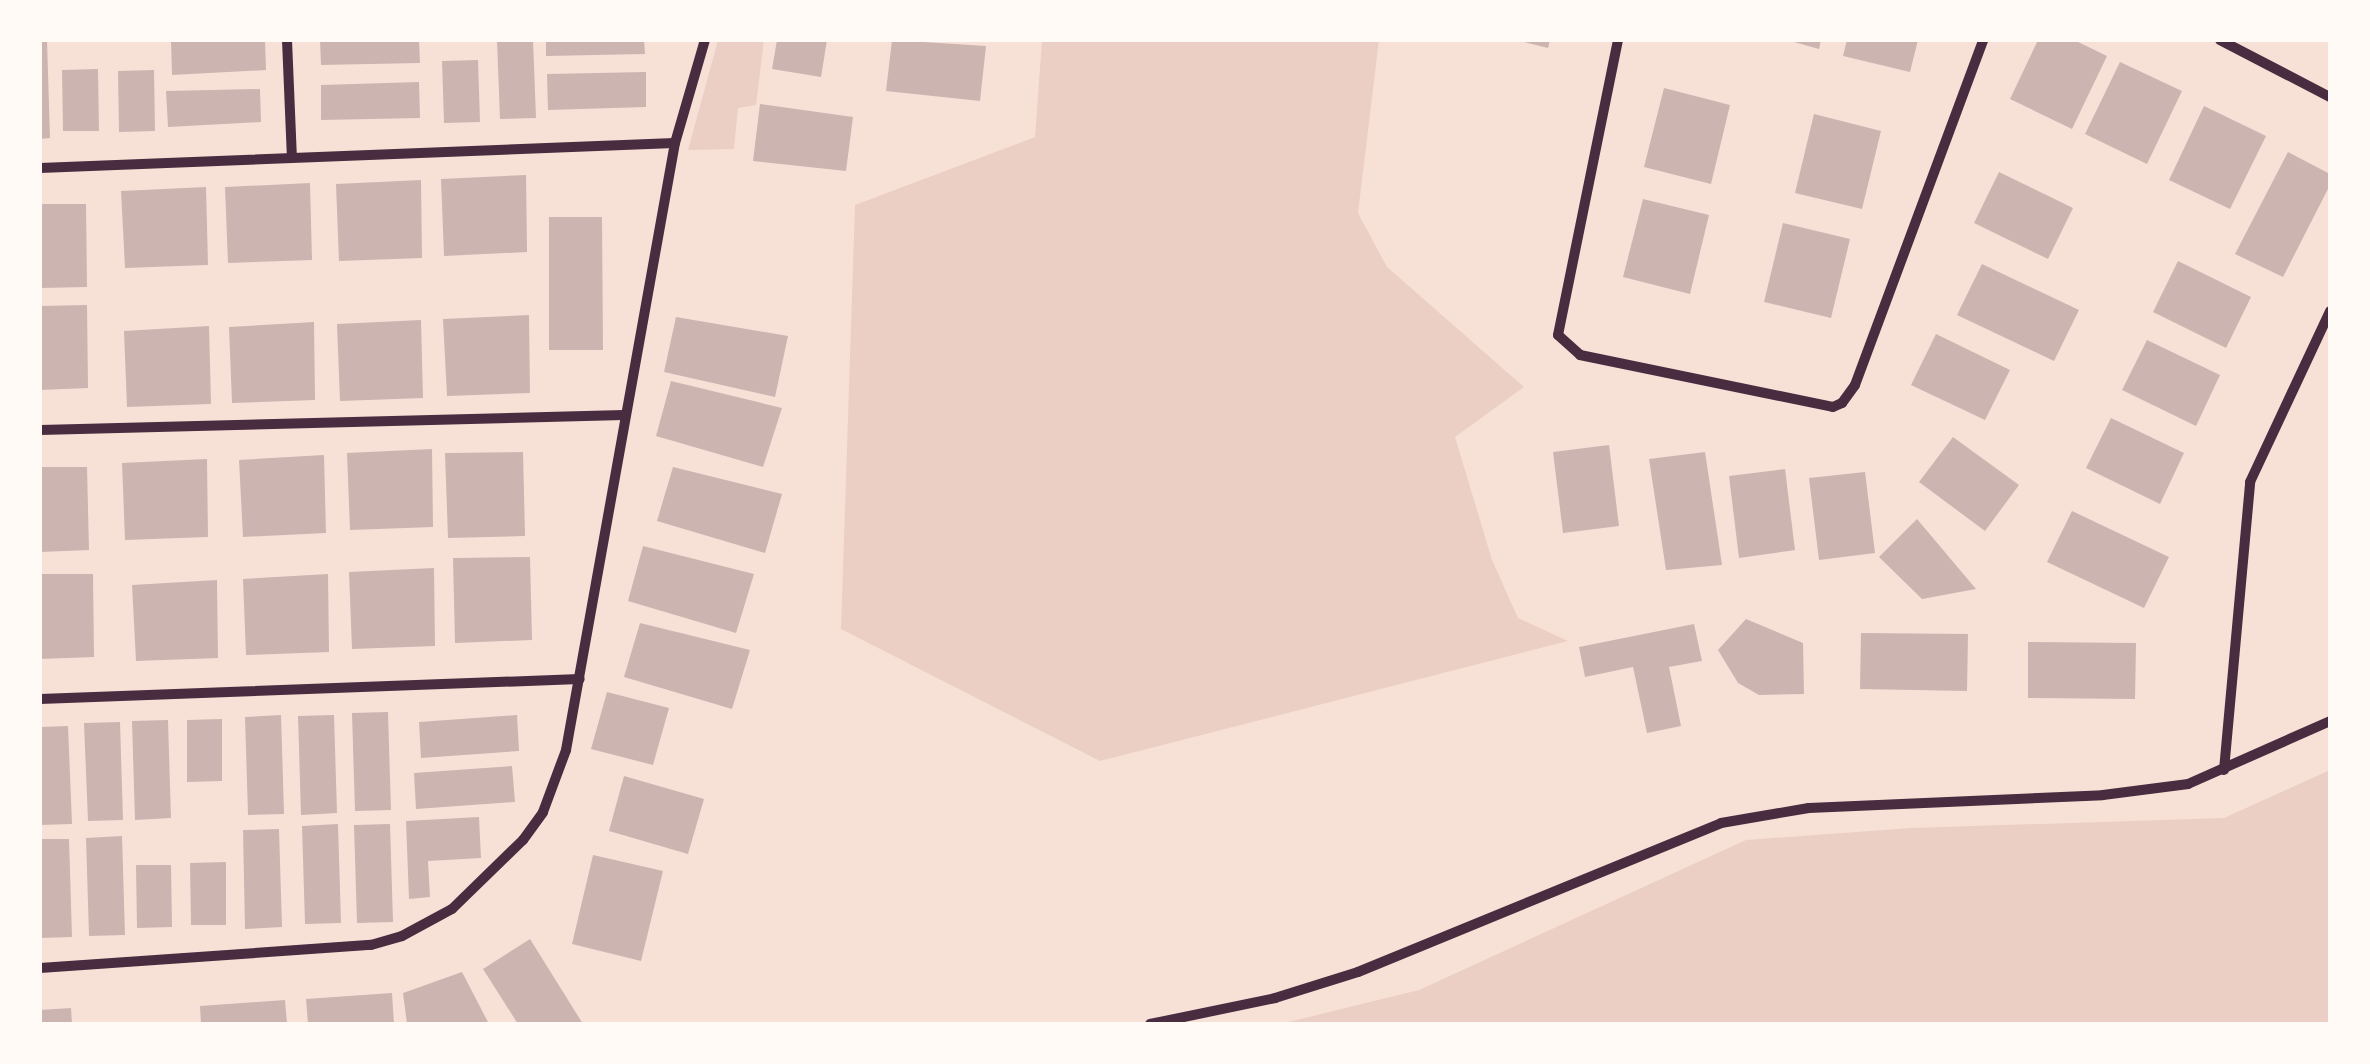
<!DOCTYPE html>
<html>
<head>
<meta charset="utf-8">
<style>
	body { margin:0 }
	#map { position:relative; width:2370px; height:1064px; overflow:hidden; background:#f7e1d7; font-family:"DM Sans",sans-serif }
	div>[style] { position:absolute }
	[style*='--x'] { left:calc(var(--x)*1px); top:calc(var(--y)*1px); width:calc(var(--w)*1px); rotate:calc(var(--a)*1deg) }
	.green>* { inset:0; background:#ebcfc5 }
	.building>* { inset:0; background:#ccb4b1 }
	.minor>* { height:10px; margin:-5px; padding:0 5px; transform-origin:5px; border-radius:5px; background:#4a2c40 }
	span { translate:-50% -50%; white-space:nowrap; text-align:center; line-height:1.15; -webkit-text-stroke:9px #fffaf5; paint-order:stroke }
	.frame { position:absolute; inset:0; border:42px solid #fffaf5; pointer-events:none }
</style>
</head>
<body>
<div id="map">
	<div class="green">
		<i style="clip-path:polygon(718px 40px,764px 40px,756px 105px,738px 108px,734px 149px,688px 150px)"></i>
		<i style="clip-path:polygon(1042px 40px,1379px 40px,1358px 213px,1387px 267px,1524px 387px,1455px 437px,1492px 560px,1518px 618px,1568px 641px,1100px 761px,841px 629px,855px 205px,1035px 137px)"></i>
		<i style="clip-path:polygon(2330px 770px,2330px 1024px,1280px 1024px,1419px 990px,1746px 840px,1911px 828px,2224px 818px)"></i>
	</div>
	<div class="building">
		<i style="clip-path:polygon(47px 40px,50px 138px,40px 139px,40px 41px)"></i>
		<i style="clip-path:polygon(171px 40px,265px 40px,266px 70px,172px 75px)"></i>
		<i style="clip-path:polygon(320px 40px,419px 40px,420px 63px,321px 65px)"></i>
		<i style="clip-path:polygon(497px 40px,533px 40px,536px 118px,500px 119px)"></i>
		<i style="clip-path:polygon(546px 40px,644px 40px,645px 54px,546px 56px)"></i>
		<i style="clip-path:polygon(777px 40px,827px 40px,821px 77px,772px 69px)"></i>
		<i style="clip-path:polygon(892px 40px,986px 46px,980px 101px,886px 91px)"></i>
		<i style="clip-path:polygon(1516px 40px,1550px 40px,1548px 48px)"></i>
		<i style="clip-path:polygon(1787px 40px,1821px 40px,1819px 49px)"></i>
		<i style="clip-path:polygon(1847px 40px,1918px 40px,1910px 72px,1843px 56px)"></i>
		<i style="clip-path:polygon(2038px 40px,2074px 40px,2107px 56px,2072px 129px,2010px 99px)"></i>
		<i style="clip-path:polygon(478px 60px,480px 122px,444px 123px,442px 61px)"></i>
		<i style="clip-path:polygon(2120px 62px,2182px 91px,2147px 164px,2085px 134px)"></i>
		<i style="clip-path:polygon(98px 69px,99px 131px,63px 131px,62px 70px)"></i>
		<i style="clip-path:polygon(154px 70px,155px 131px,119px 132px,118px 71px)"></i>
		<i style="clip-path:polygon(646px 72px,646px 107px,548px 110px,547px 74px)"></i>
		<i style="clip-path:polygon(419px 82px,420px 118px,321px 120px,321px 85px)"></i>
		<i style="clip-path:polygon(1664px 88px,1730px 105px,1711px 184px,1644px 167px)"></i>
		<i style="clip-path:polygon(260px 89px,261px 122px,168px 127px,166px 91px)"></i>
		<i style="clip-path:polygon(760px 104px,853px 117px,846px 171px,753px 161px)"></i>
		<i style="clip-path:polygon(2204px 106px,2266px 136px,2230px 209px,2169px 180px)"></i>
		<i style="clip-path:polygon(1814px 114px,1881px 131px,1862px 209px,1795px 193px)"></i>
		<i style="clip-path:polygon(2288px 152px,2330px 174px,2330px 185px,2283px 277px,2235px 254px)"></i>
		<i style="clip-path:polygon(1999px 172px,2073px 208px,2048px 259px,1974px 223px)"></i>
		<i style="clip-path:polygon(526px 175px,527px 252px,444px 256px,441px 179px)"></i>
		<i style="clip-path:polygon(421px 180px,422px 258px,339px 261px,336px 184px)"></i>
		<i style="clip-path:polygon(310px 183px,312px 260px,228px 263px,225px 187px)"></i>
		<i style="clip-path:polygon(206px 187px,208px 265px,125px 268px,121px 191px)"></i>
		<i style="clip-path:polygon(1643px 199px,1709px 215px,1690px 294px,1623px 277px)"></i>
		<i style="clip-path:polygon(40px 204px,86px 204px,87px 287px,40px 288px)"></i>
		<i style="clip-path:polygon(549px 217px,602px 217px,603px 350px,549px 350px)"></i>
		<i style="clip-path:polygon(1783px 223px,1850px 239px,1831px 318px,1764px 302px)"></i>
		<i style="clip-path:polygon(2178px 261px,2251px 297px,2226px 348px,2153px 312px)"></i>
		<i style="clip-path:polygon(1982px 264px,2079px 310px,2054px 361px,1957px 315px)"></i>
		<i style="clip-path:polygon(87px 305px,88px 388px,40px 390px,40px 306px)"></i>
		<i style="clip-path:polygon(529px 315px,530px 393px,447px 396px,443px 319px)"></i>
		<i style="clip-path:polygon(676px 317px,788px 336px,775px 397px,664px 372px)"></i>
		<i style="clip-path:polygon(421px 320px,423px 398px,340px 401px,337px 324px)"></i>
		<i style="clip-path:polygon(314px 322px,315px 400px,232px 403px,229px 327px)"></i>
		<i style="clip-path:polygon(209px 326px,211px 404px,127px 407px,124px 331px)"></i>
		<i style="clip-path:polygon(1936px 334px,2010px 370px,1985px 420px,1911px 385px)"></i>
		<i style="clip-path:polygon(2147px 340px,2220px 375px,2196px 426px,2122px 390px)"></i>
		<i style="clip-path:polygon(671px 381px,782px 408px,763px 467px,656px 436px)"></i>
		<i style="clip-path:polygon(2111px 418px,2184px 453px,2160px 504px,2086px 468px)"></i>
		<i style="clip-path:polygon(1953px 437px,2019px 485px,1985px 531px,1919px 482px)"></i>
		<i style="clip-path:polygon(1609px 445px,1619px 526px,1563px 533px,1553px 452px)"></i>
		<i style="clip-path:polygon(432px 449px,433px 527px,350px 530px,347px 453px)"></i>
		<i style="clip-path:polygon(523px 452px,525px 536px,448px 538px,445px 453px)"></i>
		<i style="clip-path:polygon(1705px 452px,1722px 565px,1666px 570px,1649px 459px)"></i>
		<i style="clip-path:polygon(324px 455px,326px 533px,243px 537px,239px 460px)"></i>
		<i style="clip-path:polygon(207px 459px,208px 537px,125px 540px,122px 463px)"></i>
		<i style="clip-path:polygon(40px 467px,87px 467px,89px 550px,40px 552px)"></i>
		<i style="clip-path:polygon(673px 467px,782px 494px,765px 553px,657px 521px)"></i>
		<i style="clip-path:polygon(1785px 469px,1795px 550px,1739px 558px,1729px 476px)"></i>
		<i style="clip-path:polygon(1865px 472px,1875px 553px,1819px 560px,1809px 478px)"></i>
		<i style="clip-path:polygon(2072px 511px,2169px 557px,2144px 608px,2047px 562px)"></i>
		<i style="clip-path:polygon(1917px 519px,1976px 589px,1922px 599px,1879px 557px)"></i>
		<i style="clip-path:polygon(643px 546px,754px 574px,736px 633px,628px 601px)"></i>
		<i style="clip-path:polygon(530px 557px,532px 640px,455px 643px,453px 558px)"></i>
		<i style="clip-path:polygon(434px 568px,435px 646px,352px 649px,349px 572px)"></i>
		<i style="clip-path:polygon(40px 574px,93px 574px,94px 657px,40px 659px)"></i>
		<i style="clip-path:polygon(328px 574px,329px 652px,246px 655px,243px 579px)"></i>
		<i style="clip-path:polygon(217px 580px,218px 658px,136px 661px,132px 585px)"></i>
		<i style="clip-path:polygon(1746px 619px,1803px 643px,1804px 694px,1759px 695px,1738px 683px,1718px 650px)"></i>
		<i style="clip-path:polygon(640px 623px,750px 650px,732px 709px,624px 677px)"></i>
		<i style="clip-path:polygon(1694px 624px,1702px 661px,1669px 667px,1681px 726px,1647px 733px,1633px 667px,1585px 677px,1579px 647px)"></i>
		<i style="clip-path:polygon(1861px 633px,1968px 634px,1967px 691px,1860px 689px)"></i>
		<i style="clip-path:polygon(2028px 642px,2136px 643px,2135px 699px,2028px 698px)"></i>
		<i style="clip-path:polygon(607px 692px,669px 708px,653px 765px,591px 749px)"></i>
		<i style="clip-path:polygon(388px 712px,391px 810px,355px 811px,352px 713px)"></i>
		<i style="clip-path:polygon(281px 715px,284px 814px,248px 815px,245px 717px)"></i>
		<i style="clip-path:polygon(334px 715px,337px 813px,301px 815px,298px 716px)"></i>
		<i style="clip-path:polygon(517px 715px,519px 751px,421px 758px,419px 722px)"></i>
		<i style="clip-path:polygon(222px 719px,222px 781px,187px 782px,187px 720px)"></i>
		<i style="clip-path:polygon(168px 720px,171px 818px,135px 820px,132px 721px)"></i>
		<i style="clip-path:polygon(120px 722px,123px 820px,88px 821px,84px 723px)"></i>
		<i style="clip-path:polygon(68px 726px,72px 824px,40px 825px,40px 727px)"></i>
		<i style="clip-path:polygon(512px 766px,515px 802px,416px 809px,414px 773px)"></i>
		<i style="clip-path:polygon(624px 776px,704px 799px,688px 854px,609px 831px)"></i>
		<i style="clip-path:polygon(479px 817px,481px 858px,428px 861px,430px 897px,409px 899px,406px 821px)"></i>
		<i style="clip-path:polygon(338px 824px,341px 923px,305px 924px,302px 826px)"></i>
		<i style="clip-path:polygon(390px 824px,393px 922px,357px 923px,354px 825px)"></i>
		<i style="clip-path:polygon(279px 829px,282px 927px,245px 929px,243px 830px)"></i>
		<i style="clip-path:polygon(122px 836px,125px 935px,89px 936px,86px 838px)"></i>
		<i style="clip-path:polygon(40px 839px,69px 839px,72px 937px,40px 938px)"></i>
		<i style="clip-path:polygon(593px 855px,663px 871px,641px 961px,572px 944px)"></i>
		<i style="clip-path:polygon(226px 862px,226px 925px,191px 925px,190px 863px)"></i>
		<i style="clip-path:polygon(136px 865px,171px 865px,172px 927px,137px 928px)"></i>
		<i style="clip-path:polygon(530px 939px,583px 1024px,518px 1024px,483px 969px)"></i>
		<i style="clip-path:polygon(462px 972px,489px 1024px,407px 1024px,403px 993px)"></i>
		<i style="clip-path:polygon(392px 993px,394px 1024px,308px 1024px,306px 999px)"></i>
		<i style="clip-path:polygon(285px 1000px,287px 1024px,201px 1024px,200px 1006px)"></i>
		<i style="clip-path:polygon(71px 1008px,72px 1024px,40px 1024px,40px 1010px)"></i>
	</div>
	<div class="minor">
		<i style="--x:287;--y:40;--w:117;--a:87.6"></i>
		<i style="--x:1618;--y:40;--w:301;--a:101.5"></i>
		<i style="--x:1558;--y:335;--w:30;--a:42"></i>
		<i style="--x:1580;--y:355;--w:258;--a:11.6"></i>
		<i style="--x:1833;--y:407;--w:10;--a:-24"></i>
		<i style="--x:1842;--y:403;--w:22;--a:-54"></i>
		<i style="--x:1855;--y:385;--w:368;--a:-69.6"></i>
		<i style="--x:2220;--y:40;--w:124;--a:27.4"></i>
		<i style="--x:40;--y:168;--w:635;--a:-2.25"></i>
		<i style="--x:40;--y:430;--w:584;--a:-1.47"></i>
		<i style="--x:40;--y:699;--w:540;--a:-2.12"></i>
		<i style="--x:2224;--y:770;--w:289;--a:-84.8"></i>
		<i style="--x:2250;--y:482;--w:189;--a:-64.9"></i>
		<i style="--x:40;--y:968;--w:332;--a:-4"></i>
		<i style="--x:371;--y:945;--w:32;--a:-16"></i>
		<i style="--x:402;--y:936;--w:57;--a:-28.4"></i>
		<i style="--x:452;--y:909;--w:99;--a:-44.2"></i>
		<i style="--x:523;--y:840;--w:34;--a:-54"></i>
		<i style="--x:543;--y:812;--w:66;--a:-69.6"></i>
		<i style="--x:566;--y:750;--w:617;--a:-79.82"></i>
		<i style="--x:675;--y:143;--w:107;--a:-73.8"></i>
		<i style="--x:1150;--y:1024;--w:128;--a:-11.7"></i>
		<i style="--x:1275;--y:998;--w:87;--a:-17.4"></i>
		<i style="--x:1358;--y:972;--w:392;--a:-22.3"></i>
		<i style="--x:1721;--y:823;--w:89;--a:-9.7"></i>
		<i style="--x:1809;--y:808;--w:294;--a:-2.5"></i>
		<i style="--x:2103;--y:795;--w:86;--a:-7.4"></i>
		<i style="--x:2188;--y:784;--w:155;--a:-23.9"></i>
	</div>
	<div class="frame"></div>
</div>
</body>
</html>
